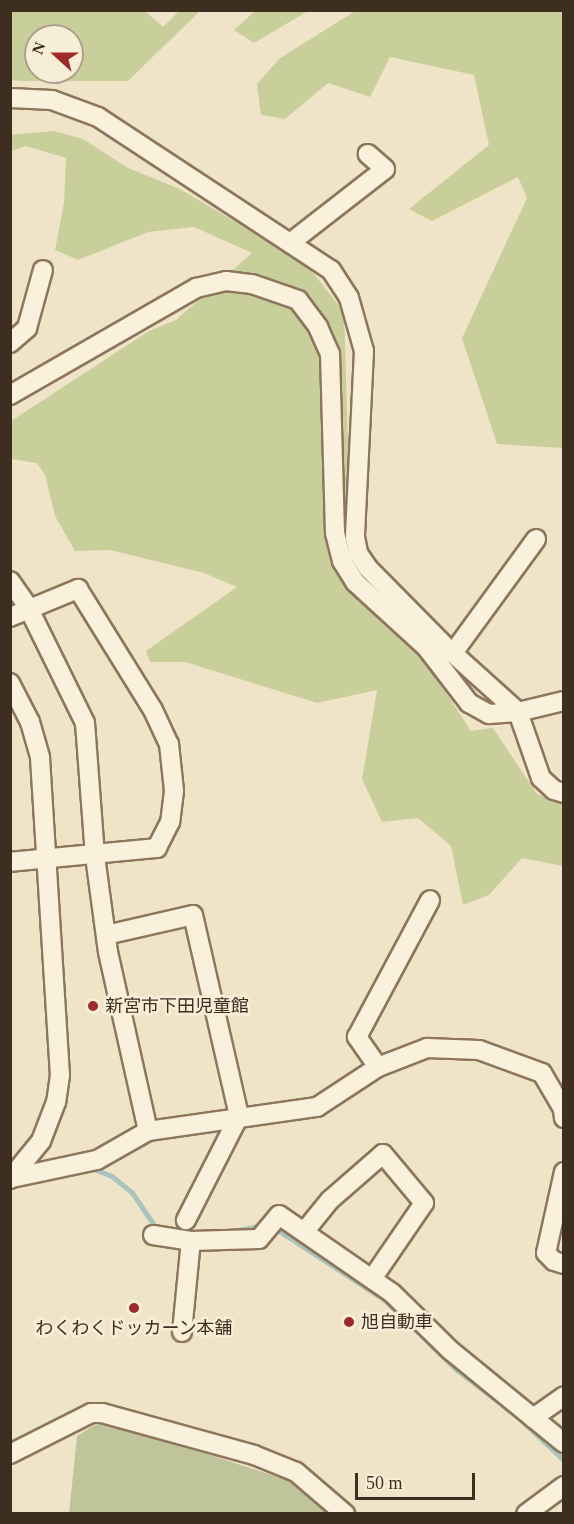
<!DOCTYPE html>
<html>
<head>
<meta charset="utf-8">
<style>
	body { margin:0 }
	#map { position:relative; width:574px; height:1524px; overflow:hidden; background:#f0e4c8; font-family:"Times New Roman","Noto Sans JP",serif }
	div>[style] { position:absolute }
	[style*='--x'] { left:calc(var(--x)*1px); top:calc(var(--y)*1px); width:calc(var(--w)*1px); rotate:calc(var(--a)*1deg) }
	.green>* { inset:0; background:#c9cf9b }
	.cemetery>* { inset:0; background:#bfc49a }
	.stream>* { height:4.5px; margin:-2.25px; padding:0 2.25px; transform-origin:2.25px; border-radius:2.25px; background:#a9c4bc }
	.roads { filter:drop-shadow(2px 0 #8d765c) drop-shadow(-2px 0 #8d765c) drop-shadow(0 2px #8d765c) drop-shadow(0 -2px #8d765c) }
	.minor>* { height:18px; margin:-9px; padding:0 9px; transform-origin:9px; border-radius:9px; background:#faf1dc }
	.dots>* { width:16px; height:16px; translate:-50% -50%; box-sizing:border-box; border:3px solid #f7eed8; border-radius:50% }
	span { translate:-50% -50%; white-space:nowrap; text-align:center; line-height:1.15; -webkit-text-stroke:5px #f7eed8; paint-order:stroke }
	.poi-label { font-size:18px; color:#3d2e20 }
	.left { translate:0 -50%; text-align:left }
	.frame { position:absolute; inset:0; border:12px solid #3d2e20; pointer-events:none }
	.north { position:absolute; left:24px; top:24px; width:60px; height:60px; box-sizing:border-box; background:#f7eed8; border:2px solid #ada18e; border-radius:50%; rotate:291deg; font-size:16px; font-weight:700; line-height:24px; text-align:center; color:#3d2e20 }
	.north::after { content:''; display:block; margin:auto; width:21px; height:27px; background:#9e2a2b; clip-path:polygon(50% 0,100% 100%,50% 72%,0 100%) }
	.scale { position:absolute; left:355px; top:1473px; width:120px; height:27px; box-sizing:border-box; border:3px solid #3d2e20; border-top:0; padding-left:8px; font-size:18px; line-height:21px; white-space:nowrap; color:#3d2e20; -webkit-text-stroke:4px #f7eed8; paint-order:stroke }
</style>
</head>
<body>
<div id="map">
	<div class="green">
		<i style="clip-path:polygon(evenodd,10px 11px,145px 11px,163px 27px,179px 11px,200px 11px,128px 81px,20px 81px,11px 80px,10px 11px,36px 36px,72px 36px,72px 72px,36px 72px,36px 36px)"></i>
		<i style="clip-path:polygon(255px 11px,255px 10px,308px 11px,254px 43px,234px 30px)"></i>
		<i style="clip-path:polygon(355px 11px,563px 11px,563px 448px,497px 444px,462px 338px,527px 198px,518px 177px,432px 221px,409px 209px,489px 145px,474px 75px,390px 57px,370px 97px,328px 83px,285px 119px,261px 115px,257px 84px,279px 59px)"></i>
		<i style="clip-path:polygon(54px 131px,83px 139px,128px 168px,180px 189px,236px 222px,310px 269px,344px 312px,351px 547px,471px 731px,493px 728px,537px 794px,563px 803px,563px 866px,522px 858px,489px 895px,463px 905px,451px 846px,418px 818px,382px 822px,362px 779px,377px 690px,317px 703px,185px 662px,150px 662px,146px 651px,237px 587px,204px 573px,110px 550px,75px 551px,55px 516px,45px 475px,37px 463px,11px 459px,11px 421px,149px 331px,176px 320px,252px 253px,194px 227px,148px 232px,78px 260px,55px 250px,64px 203px,66px 158px,26px 146px,11px 151px,11px 135px)"></i>
	</div>
	<div class="cemetery">
		<i style="clip-path:polygon(103px 1420px,287px 1480px,328px 1513px,69px 1514px,77px 1436px)"></i>
	</div>
	<div class="stream">
		<i style="--x:94;--y:1169;--w:19;--a:21"></i>
		<i style="--x:112;--y:1176;--w:26;--a:39"></i>
		<i style="--x:132;--y:1192;--w:41;--a:55.9"></i>
		<i style="--x:155;--y:1226;--w:15;--a:11"></i>
		<i style="--x:275;--y:1228;--w:131;--a:33.2"></i>
		<i style="--x:385;--y:1300;--w:99;--a:44.2"></i>
		<i style="--x:456;--y:1369;--w:76;--a:37.5"></i>
		<i style="--x:516;--y:1415;--w:66;--a:43.2"></i>
		<i style="--x:228;--y:1232;--w:37;--a:-11"></i>
	</div>
	<div class="roads">
		<div class="minor">
			<i style="--x:10;--y:98;--w:42;--a:2.7"></i>
			<i style="--x:52;--y:100;--w:49;--a:20.3"></i>
			<i style="--x:98;--y:117;--w:279;--a:33.3"></i>
			<i style="--x:331;--y:270;--w:33;--a:57"></i>
			<i style="--x:349;--y:298;--w:55;--a:74.2"></i>
			<i style="--x:364;--y:351;--w:186;--a:92.8"></i>
			<i style="--x:355;--y:537;--w:16;--a:79"></i>
			<i style="--x:358;--y:553;--w:18;--a:56"></i>
			<i style="--x:368;--y:568;--w:112;--a:45.4"></i>
			<i style="--x:447;--y:648;--w:96;--a:42"></i>
			<i style="--x:518;--y:712;--w:70;--a:70.8"></i>
			<i style="--x:541;--y:778;--w:18;--a:43"></i>
			<i style="--x:554;--y:790;--w:10;--a:17"></i>
			<i style="--x:290;--y:243;--w:120;--a:-37.9"></i>
			<i style="--x:385;--y:169;--w:23;--a:-139"></i>
			<i style="--x:10;--y:343;--w:23;--a:-41"></i>
			<i style="--x:27;--y:328;--w:60;--a:-74.6"></i>
			<i style="--x:10;--y:395;--w:215;--a:-29.9"></i>
			<i style="--x:196;--y:288;--w:31;--a:-13"></i>
			<i style="--x:226;--y:281;--w:26;--a:7"></i>
			<i style="--x:252;--y:284;--w:49;--a:19.2"></i>
			<i style="--x:298;--y:300;--w:34;--a:53"></i>
			<i style="--x:318;--y:327;--w:30;--a:66"></i>
			<i style="--x:330;--y:354;--w:179;--a:88.4"></i>
			<i style="--x:335;--y:533;--w:29;--a:76"></i>
			<i style="--x:342;--y:561;--w:25;--a:58"></i>
			<i style="--x:355;--y:582;--w:96;--a:42.5"></i>
			<i style="--x:426;--y:647;--w:71;--a:52.5"></i>
			<i style="--x:469;--y:703;--w:23;--a:29"></i>
			<i style="--x:489;--y:714;--w:29;--a:-4"></i>
			<i style="--x:518;--y:712;--w:47;--a:-13.4"></i>
			<i style="--x:10;--y:581;--w:32;--a:55"></i>
			<i style="--x:28;--y:607;--w:129;--a:63.8"></i>
			<i style="--x:85;--y:723;--w:133;--a:85.7"></i>
			<i style="--x:95;--y:856;--w:97;--a:82.3"></i>
			<i style="--x:108;--y:952;--w:183;--a:77.4"></i>
			<i style="--x:10;--y:617;--w:74;--a:-22.4"></i>
			<i style="--x:78;--y:589;--w:142;--a:58.2"></i>
			<i style="--x:153;--y:710;--w:38;--a:65"></i>
			<i style="--x:169;--y:744;--w:47;--a:83.9"></i>
			<i style="--x:174;--y:791;--w:31;--a:97"></i>
			<i style="--x:170;--y:822;--w:29;--a:117"></i>
			<i style="--x:157;--y:848;--w:148;--a:174.6"></i>
			<i style="--x:453;--y:653;--w:141;--a:-53.9"></i>
			<i style="--x:10;--y:683;--w:44;--a:62.9"></i>
			<i style="--x:30;--y:722;--w:37;--a:74"></i>
			<i style="--x:40;--y:758;--w:318;--a:86.4"></i>
			<i style="--x:60;--y:1075;--w:27;--a:98"></i>
			<i style="--x:56;--y:1102;--w:42;--a:111"></i>
			<i style="--x:41;--y:1141;--w:49;--a:129.2"></i>
			<i style="--x:106;--y:935;--w:89;--a:-12.9"></i>
			<i style="--x:193;--y:915;--w:206;--a:77.1"></i>
			<i style="--x:239;--y:1116;--w:117;--a:117"></i>
			<i style="--x:378;--y:1067;--w:37;--a:-125"></i>
			<i style="--x:357;--y:1037;--w:155;--a:-61.9"></i>
			<i style="--x:564;--y:1172;--w:83;--a:102.5"></i>
			<i style="--x:546;--y:1253;--w:11;--a:45"></i>
			<i style="--x:554;--y:1261;--w:10;--a:17"></i>
			<i style="--x:12;--y:1178;--w:87;--a:-12"></i>
			<i style="--x:97;--y:1160;--w:59;--a:-29.6"></i>
			<i style="--x:148;--y:1131;--w:171;--a:-8.1"></i>
			<i style="--x:317;--y:1107;--w:73;--a:-33.3"></i>
			<i style="--x:378;--y:1067;--w:53;--a:-21.2"></i>
			<i style="--x:427;--y:1048;--w:52;--a:2.2"></i>
			<i style="--x:479;--y:1050;--w:67;--a:20.1"></i>
			<i style="--x:542;--y:1073;--w:42;--a:59.7"></i>
			<i style="--x:563;--y:1109;--w:9;--a:84"></i>
			<i style="--x:304;--y:1232;--w:41;--a:-50.9"></i>
			<i style="--x:330;--y:1200;--w:70;--a:-41"></i>
			<i style="--x:383;--y:1154;--w:64;--a:50.1"></i>
			<i style="--x:424;--y:1203;--w:92;--a:124.4"></i>
			<i style="--x:153;--y:1235;--w:38;--a:9"></i>
			<i style="--x:191;--y:1241;--w:68;--a:-1.7"></i>
			<i style="--x:259;--y:1239;--w:31;--a:-50"></i>
			<i style="--x:279;--y:1215;--w:137;--a:34.6"></i>
			<i style="--x:392;--y:1293;--w:81;--a:44.5"></i>
			<i style="--x:450;--y:1350;--w:147;--a:39.2"></i>
			<i style="--x:182;--y:1332;--w:91;--a:-84.4"></i>
			<i style="--x:533;--y:1418;--w:38;--a:-35"></i>
			<i style="--x:10;--y:1454;--w:91;--a:-26.8"></i>
			<i style="--x:91;--y:1413;--w:11;--a:0"></i>
			<i style="--x:102;--y:1413;--w:158;--a:15.4"></i>
			<i style="--x:254;--y:1455;--w:45;--a:22"></i>
			<i style="--x:296;--y:1472;--w:65;--a:40.6"></i>
			<i style="--x:526;--y:1514;--w:47;--a:-36.4"></i>
		</div>
	</div>
	<div class="dots">
		<i style="left:93px;top:1006px;background:#9e2a2b"></i>
		<i style="left:134px;top:1308px;background:#9e2a2b"></i>
		<i style="left:349px;top:1322px;background:#9e2a2b"></i>
	</div>
	<div class="poi-label">
		<span class="left" style="left:105px;top:1006px">新宮市下田児童館</span>
		<span class="left" style="left:361px;top:1322px">旭自動車</span>
		<span style="left:134px;top:1328px">わくわくドッカーン本舗</span>
	</div>
	<div class="frame"></div>
	<div class="north">N</div>
	<div class="scale">50 m</div>
</div>
</body>
</html>
